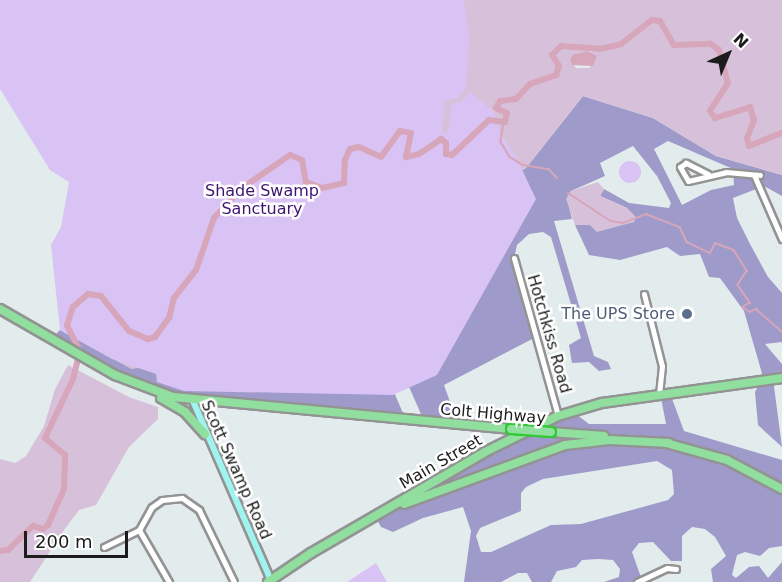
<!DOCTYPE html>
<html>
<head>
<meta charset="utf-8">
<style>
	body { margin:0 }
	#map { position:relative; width:782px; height:582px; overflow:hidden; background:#e3eced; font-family:"DejaVu Sans",sans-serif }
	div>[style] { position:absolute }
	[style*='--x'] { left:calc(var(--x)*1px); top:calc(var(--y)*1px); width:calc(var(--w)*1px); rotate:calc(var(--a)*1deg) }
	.forest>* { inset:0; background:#9e9ac9 }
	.wetland>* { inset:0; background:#d7c1da }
	.park>* { inset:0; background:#d9c2f4 }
	.round { border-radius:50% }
	.water>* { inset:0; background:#d7a6ba }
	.stream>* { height:1.5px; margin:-0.75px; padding:0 0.75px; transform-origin:0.75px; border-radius:0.75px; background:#d7a6ba }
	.river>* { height:6px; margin:-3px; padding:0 3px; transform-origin:3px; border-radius:3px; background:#d7a6ba }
	.roads { filter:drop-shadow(2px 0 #939393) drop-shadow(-2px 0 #939393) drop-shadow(0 2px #939393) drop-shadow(0 -2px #939393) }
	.minor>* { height:5px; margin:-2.5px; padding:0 2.5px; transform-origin:2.5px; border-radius:2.5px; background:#fff }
	.major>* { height:6px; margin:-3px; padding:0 3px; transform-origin:3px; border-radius:3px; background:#a0f4ef }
	.highway>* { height:8px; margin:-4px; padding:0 4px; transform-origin:4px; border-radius:4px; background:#90df9e }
	.bridges { filter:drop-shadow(2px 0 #31c935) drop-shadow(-2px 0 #31c935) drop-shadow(0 2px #31c935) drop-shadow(0 -2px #31c935) }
	.highway-bridge>* { height:8px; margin:-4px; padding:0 4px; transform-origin:4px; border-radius:4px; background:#90df9e }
	.dots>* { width:16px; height:16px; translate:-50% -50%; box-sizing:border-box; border:3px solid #fff; border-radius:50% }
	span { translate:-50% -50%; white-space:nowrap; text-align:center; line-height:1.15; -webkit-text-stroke:5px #fff; paint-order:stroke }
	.park-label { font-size:16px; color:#3e1471 }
	.service-label { font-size:16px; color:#4e5e75 }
	.right { translate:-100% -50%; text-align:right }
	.street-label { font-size:16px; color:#1c1c1c }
	.north { position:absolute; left:698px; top:24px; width:60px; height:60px; -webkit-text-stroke:4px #fff; paint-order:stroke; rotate:44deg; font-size:16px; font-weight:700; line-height:24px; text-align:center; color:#1c1c1c }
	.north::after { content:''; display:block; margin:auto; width:21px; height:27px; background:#1c1c1c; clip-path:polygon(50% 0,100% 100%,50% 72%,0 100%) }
	.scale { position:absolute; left:24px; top:531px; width:104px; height:27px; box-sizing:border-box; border:3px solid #1c1c1c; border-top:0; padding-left:8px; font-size:18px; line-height:21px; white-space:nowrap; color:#1c1c1c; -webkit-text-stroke:4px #fff; paint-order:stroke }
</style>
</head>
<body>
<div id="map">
	<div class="forest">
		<i style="clip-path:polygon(evenodd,583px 96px,653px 118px,716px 156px,782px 175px,782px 196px,764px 186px,733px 198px,737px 218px,750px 244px,768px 277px,782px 293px,782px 342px,765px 344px,782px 364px,782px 378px,773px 379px,782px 447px,758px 425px,755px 392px,763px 377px,744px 311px,720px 278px,709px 277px,700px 254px,680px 256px,667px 247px,620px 260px,589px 255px,575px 225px,590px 225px,627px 208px,600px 196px,604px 189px,629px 203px,669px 208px,671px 203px,657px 176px,633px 146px,600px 163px,605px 176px,571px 191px,567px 198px,572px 219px,554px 221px,594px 356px,608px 362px,611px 369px,599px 371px,589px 362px,572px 363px,569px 345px,581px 338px,551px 237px,543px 232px,529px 234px,517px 245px,514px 258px,536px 337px,444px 385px,458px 424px,424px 421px,403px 373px,469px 270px,524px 171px,503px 194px,387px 376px,406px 420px,193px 401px,150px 390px,50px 340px,60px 330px,132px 369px,395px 247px,526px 168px,583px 96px,668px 141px,733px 169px,734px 185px,711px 190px,682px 205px,654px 149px,668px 141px)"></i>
		<i style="clip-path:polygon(evenodd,671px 396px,684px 431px,782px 460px,782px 546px,769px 548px,760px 556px,745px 552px,737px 555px,732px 575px,736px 578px,749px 567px,759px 566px,768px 578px,782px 562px,782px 582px,713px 582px,711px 569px,726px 556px,715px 537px,705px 529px,692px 527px,682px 536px,682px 561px,671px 561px,653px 542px,639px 543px,632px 552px,642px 580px,637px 582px,604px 582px,619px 577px,620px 569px,613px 560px,598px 559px,582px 560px,576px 567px,557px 571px,551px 582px,532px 582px,527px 573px,518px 573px,501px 582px,464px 582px,471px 531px,463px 507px,423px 518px,393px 532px,381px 527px,375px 516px,572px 411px,589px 424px,666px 424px,661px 398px,671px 396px,657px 461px,672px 470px,674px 494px,668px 500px,581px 524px,551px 525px,491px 552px,481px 552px,476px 536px,480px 528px,521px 511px,521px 493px,526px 487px,543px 479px,657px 461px)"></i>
	</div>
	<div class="wetland">
		<i style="clip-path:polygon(evenodd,10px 0,782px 0,782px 175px,716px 156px,653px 118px,583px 96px,526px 168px,231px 350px,132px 369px,60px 330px,127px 159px,10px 0,591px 51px,590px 68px,576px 68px,570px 59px,577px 53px,591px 51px)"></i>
		<i style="clip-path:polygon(598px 182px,604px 189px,600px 196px,627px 208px,636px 217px,634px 222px,597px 232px,590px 225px,575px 225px,566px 199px,571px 191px)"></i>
		<i style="clip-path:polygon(68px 365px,129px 397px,158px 407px,158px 419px,129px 447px,96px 505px,79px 510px,64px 530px,30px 582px,0 582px,0 459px,15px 463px,26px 456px,44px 426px,55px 389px)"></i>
	</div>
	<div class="park">
		<i style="clip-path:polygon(0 0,464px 0,469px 38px,466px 88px,458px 98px,445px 101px,442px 131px,446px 134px,450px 124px,451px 104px,461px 102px,470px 92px,494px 112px,500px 134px,515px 155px,536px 199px,437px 375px,393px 395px,184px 391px,157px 382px,156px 374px,112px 359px,60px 330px,51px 245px,61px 227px,69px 182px,50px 170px,0 89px)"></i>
		<i class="round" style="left:619px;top:161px;width:22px;height:22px"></i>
		<i style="clip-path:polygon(376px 563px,387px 582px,347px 582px)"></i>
	</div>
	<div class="water">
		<i style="clip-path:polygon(588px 51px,597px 56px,593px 66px,572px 65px,570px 59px,574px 54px)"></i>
	</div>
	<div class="stream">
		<i style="--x:504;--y:122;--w:20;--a:99"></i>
		<i style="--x:501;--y:142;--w:17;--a:59"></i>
		<i style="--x:510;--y:157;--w:15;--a:32"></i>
		<i style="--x:523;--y:165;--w:26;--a:9"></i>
		<i style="--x:549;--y:169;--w:12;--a:48"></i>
		<i style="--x:568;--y:193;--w:51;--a:33.1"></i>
		<i style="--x:611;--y:221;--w:12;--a:9"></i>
		<i style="--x:623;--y:223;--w:25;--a:-21"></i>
		<i style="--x:646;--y:214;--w:36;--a:21"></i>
		<i style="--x:680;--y:227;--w:17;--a:65"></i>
		<i style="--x:687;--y:242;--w:25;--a:26"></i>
		<i style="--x:710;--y:253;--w:11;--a:-63"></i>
		<i style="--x:715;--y:243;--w:20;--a:20"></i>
		<i style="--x:734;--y:250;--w:25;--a:58"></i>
		<i style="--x:747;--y:271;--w:17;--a:123"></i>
		<i style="--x:738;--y:285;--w:22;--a:56"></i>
		<i style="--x:750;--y:303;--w:8;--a:150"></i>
		<i style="--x:743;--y:307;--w:9;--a:36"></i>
		<i style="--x:750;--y:312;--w:7;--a:-27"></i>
		<i style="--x:756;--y:309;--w:35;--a:41"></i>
	</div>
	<div class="river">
		<i style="--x:0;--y:551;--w:8;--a:-7"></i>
		<i style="--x:8;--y:550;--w:35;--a:-44"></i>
		<i style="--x:33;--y:526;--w:10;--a:17"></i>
		<i style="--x:43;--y:529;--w:6;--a:-39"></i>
		<i style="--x:48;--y:525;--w:39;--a:-66"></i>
		<i style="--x:64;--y:489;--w:34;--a:-88"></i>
		<i style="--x:65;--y:455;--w:26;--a:-140"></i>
		<i style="--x:45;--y:438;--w:65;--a:-64.6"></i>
		<i style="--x:73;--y:379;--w:29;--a:-76"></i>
		<i style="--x:80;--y:351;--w:29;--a:-117"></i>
		<i style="--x:67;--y:325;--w:19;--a:-72"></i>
		<i style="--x:73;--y:307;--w:20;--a:-41"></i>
		<i style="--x:88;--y:294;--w:13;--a:9"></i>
		<i style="--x:101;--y:296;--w:45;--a:51.3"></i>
		<i style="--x:129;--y:331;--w:21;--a:23"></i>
		<i style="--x:148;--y:339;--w:7;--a:-16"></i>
		<i style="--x:155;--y:337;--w:24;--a:-54"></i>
		<i style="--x:169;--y:318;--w:21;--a:-76"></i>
		<i style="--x:174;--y:298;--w:36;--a:-52"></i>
		<i style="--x:196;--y:270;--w:55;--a:-70.9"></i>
		<i style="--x:214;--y:218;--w:41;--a:-47"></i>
		<i style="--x:242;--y:188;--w:58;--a:-34.5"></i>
		<i style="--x:290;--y:155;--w:13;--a:23"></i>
		<i style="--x:302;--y:160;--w:22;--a:80"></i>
		<i style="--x:306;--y:182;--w:17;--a:21"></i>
		<i style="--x:322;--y:188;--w:23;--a:-13"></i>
		<i style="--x:344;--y:183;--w:23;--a:-88"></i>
		<i style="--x:345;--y:160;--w:12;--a:-66"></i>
		<i style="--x:350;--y:149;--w:9;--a:-13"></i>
		<i style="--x:359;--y:147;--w:24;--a:24"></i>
		<i style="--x:381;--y:157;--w:32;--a:-54"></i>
		<i style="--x:400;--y:131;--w:11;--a:10"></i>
		<i style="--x:411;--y:133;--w:25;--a:102"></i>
		<i style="--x:406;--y:157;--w:13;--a:-13"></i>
		<i style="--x:419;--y:154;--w:27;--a:-34"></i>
		<i style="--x:441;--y:139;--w:6;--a:39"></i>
		<i style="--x:446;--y:143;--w:11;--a:90"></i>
		<i style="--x:446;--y:154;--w:6;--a:9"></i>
		<i style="--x:452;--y:155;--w:51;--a:-43.4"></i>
		<i style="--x:489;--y:120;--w:16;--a:7"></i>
		<i style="--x:505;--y:122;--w:9;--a:-77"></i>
		<i style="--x:507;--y:113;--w:12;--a:-156"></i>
		<i style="--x:496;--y:108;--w:8;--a:-60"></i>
		<i style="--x:500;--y:101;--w:16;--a:-7"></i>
		<i style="--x:516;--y:99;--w:21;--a:-47"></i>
		<i style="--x:530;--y:84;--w:28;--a:-19"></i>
		<i style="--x:556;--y:75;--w:9;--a:-72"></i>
		<i style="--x:559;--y:66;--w:13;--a:-122"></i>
		<i style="--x:552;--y:55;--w:13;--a:-45"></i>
		<i style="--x:561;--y:46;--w:39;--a:4"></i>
		<i style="--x:600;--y:49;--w:22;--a:-13"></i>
		<i style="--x:621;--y:44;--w:39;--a:-38"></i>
		<i style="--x:652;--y:20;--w:8;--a:7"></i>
		<i style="--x:660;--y:21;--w:28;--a:60"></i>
		<i style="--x:674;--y:45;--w:37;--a:-2"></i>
		<i style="--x:711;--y:44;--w:10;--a:37"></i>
		<i style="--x:719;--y:50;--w:34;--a:75"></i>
		<i style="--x:728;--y:83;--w:33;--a:123"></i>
		<i style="--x:710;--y:111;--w:9;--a:54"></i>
		<i style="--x:715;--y:118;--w:37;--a:-17"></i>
		<i style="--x:750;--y:107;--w:14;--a:73"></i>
		<i style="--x:754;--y:120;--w:19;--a:111"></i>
		<i style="--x:747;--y:138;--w:8;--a:76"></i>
		<i style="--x:749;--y:146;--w:35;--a:-22"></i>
	</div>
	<div class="roads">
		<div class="minor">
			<i style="--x:708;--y:174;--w:25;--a:-153"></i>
			<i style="--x:686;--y:163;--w:7;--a:146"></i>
			<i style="--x:680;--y:167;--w:16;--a:60"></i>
			<i style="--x:688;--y:181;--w:39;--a:-13"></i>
			<i style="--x:726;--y:172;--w:34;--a:5"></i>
			<i style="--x:754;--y:175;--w:70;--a:66.4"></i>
			<i style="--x:514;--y:258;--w:164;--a:74.4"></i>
			<i style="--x:644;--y:294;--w:74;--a:76"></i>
			<i style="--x:662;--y:366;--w:30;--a:96"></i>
			<i style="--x:483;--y:411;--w:39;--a:9"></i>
			<i style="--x:522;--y:417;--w:15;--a:53"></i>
			<i style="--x:139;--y:530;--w:60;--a:60"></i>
			<i style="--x:104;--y:547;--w:39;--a:-26"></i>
			<i style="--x:139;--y:530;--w:26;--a:-61"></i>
			<i style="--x:152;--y:507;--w:12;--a:-35"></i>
			<i style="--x:162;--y:500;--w:20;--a:-6"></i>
			<i style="--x:182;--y:498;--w:21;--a:35"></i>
			<i style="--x:199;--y:510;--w:80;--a:64.1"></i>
			<i style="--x:637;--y:582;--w:33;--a:-25"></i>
			<i style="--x:667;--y:568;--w:9;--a:6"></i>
		</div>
		<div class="major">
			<i style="--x:193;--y:401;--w:195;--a:66.5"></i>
		</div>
		<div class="highway">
			<i style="--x:0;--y:309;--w:133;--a:29.9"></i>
			<i style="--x:115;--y:375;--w:62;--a:20.8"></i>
			<i style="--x:173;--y:397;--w:340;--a:5.4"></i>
			<i style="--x:161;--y:398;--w:28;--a:30"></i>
			<i style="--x:185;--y:412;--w:30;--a:48"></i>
			<i style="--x:551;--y:432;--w:53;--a:4.3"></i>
			<i style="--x:666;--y:443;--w:63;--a:15.6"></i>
			<i style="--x:727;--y:460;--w:62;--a:27.8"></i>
			<i style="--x:404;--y:504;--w:171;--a:-20.1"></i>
			<i style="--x:565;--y:445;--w:45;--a:-6.3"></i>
			<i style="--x:610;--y:440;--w:59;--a:2.9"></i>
			<i style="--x:268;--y:582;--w:52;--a:-34"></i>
			<i style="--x:311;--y:553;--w:201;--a:-30.1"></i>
			<i style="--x:485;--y:452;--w:81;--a:-26.3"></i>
			<i style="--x:558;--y:416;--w:46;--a:-16.5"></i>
			<i style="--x:602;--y:403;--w:182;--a:-7.9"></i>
		</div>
	</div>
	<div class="bridges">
		<div class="highway-bridge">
			<i style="--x:511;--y:429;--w:40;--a:4.3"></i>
		</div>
	</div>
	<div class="dots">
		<i style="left:687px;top:314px;background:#5c6f8a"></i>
	</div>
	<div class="park-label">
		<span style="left:262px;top:200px">Shade Swamp<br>Sanctuary</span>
	</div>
	<div class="service-label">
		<span class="right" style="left:675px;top:314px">The UPS Store</span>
	</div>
	<div class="street-label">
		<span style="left:549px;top:334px;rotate:74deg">Hotchkiss Road</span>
		<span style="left:493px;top:414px;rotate:5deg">Colt Highway</span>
		<span style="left:441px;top:462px;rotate:-30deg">Main Street</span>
		<span style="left:236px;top:470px;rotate:66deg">Scott Swamp Road</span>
	</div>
	<div class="north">N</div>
	<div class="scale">200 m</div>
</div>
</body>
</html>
